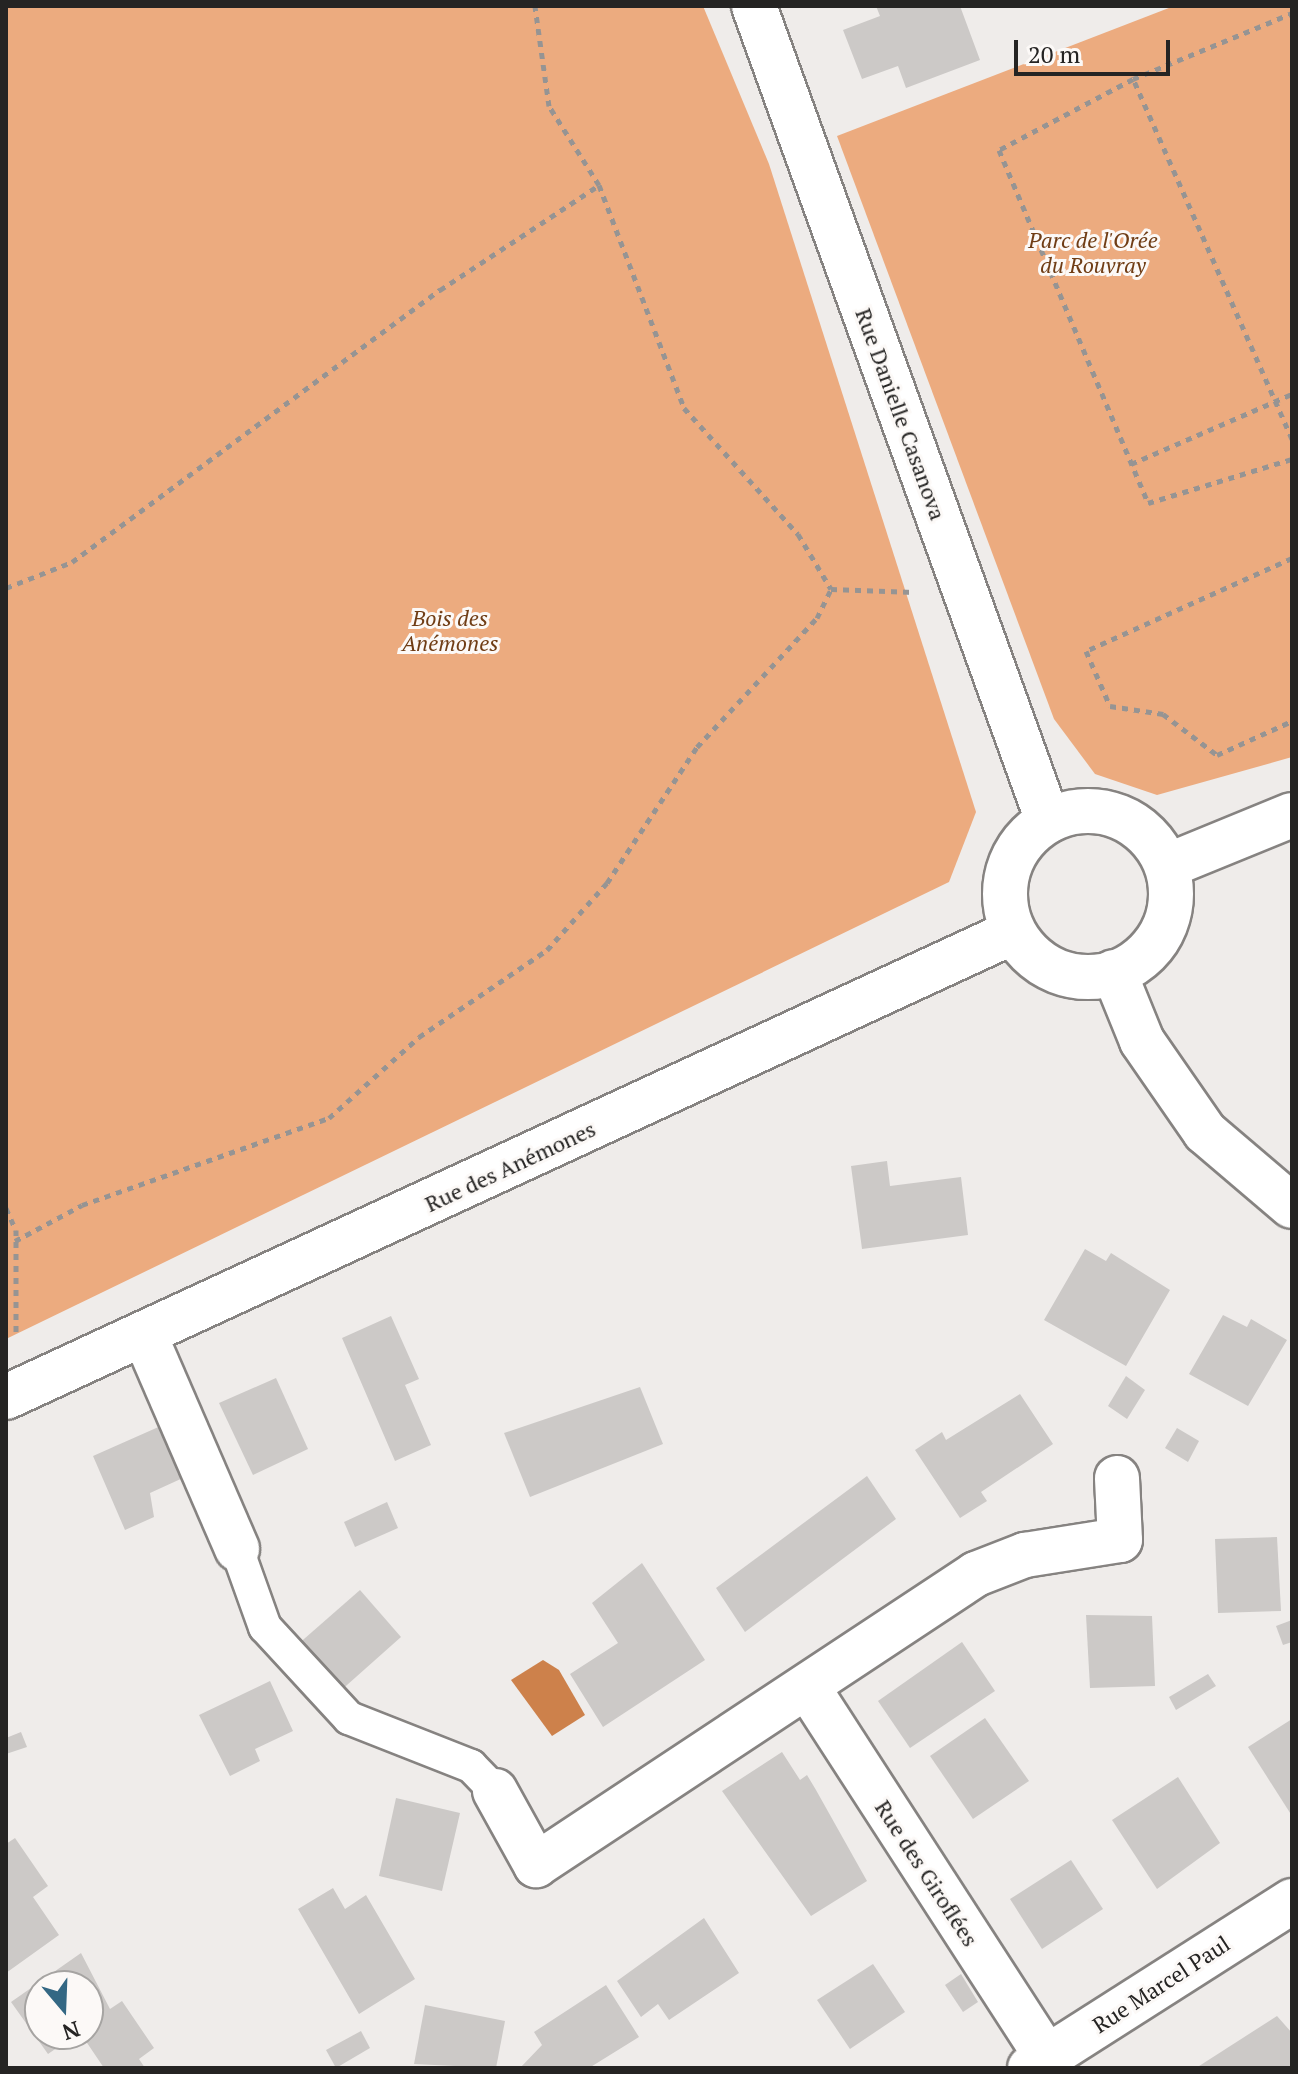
<!DOCTYPE html>
<html>
<head>
<meta charset="utf-8">
<style>
	body { margin:0 }
	#map { position:relative; width:1298px; height:2074px; overflow:hidden; background:#efecea; font-family:"PT Serif",serif }
	div>[style] { position:absolute }
	[style*='--x'] { left:calc(var(--x)*1px); top:calc(var(--y)*1px); width:calc(var(--w)*1px); rotate:calc(var(--a)*1deg) }
	.green>* { inset:0; background:#ecab7f }
	.water>* { inset:0; background:#cd814b }
	.building>* { inset:0; background:#ccc9c7 }
	.path>* { height:5px; margin-top:-2.5px; transform-origin:0; background:repeating-linear-gradient(90deg,#969493 0 6px,transparent 0 12px) }
	.roads { filter:drop-shadow(2px 0 #868381) drop-shadow(-2px 0 #868381) drop-shadow(0 2px #868381) drop-shadow(0 -2px #868381) }
	.pedestrian>* { height:32px; margin:-16px; padding:0 16px; transform-origin:16px; border-radius:16px; background:#fff }
	.minor>* { height:44px; margin:-22px; padding:0 22px; transform-origin:22px; border-radius:22px; background:#fff }
	.tertiary>* { height:44px; margin:-22px; padding:0 22px; transform-origin:22px; border-radius:22px; background:#fff }
	.tertiary>.ring { margin:-22px; padding:0; box-sizing:content-box; background:none; border:44px solid #fff; border-radius:50% }
	span { translate:-50% -50%; white-space:nowrap; text-align:center; line-height:1.15; -webkit-text-stroke:6px #fcf9f7; paint-order:stroke }
	.park-label { font-size:22px; color:#703d15; font-style:italic }
	.street-label { font-size:22px; color:#252423 }
	.frame { position:absolute; inset:0; border:8px solid #252423; pointer-events:none }
	.north { position:absolute; left:24px; top:1970px; width:80px; height:80px; box-sizing:border-box; background:#fcf9f7; border:2px solid #a6a4a2; border-radius:50%; rotate:161deg; font-size:22px; font-weight:700; line-height:32px; text-align:center; color:#252423 }
	.north::after { content:''; display:block; margin:auto; width:28px; height:36px; background:#346884; clip-path:polygon(50% 0,100% 100%,50% 72%,0 100%) }
	.scale { position:absolute; left:1014px; top:40px; width:156px; height:36px; box-sizing:border-box; border:4px solid #252423; border-top:0; padding-left:10px; font-size:24px; line-height:28px; white-space:nowrap; color:#252423; -webkit-text-stroke:6px #fcf9f7; paint-order:stroke }
</style>
</head>
<body>
<div id="map">
	<div class="green">
		<i style="clip-path:polygon(6px 6px,703px 6px,769px 164px,976px 812px,949px 882px,6px 1339px)"></i>
		<i style="clip-path:polygon(1174px 6px,1292px 6px,1292px 757px,1157px 795px,1095px 774px,1054px 719px,837px 136px)"></i>
	</div>
	<div class="water">
		<i style="clip-path:polygon(543px 1660px,559px 1670px,585px 1715px,552px 1736px,511px 1680px)"></i>
	</div>
	<div class="building">
		<i style="clip-path:polygon(876px 6px,960px 6px,980px 60px,906px 88px,898px 66px,862px 79px,843px 30px,880px 16px)"></i>
		<i style="clip-path:polygon(887px 1161px,890px 1186px,961px 1177px,968px 1235px,862px 1249px,851px 1166px)"></i>
		<i style="clip-path:polygon(1085px 1249px,1106px 1261px,1111px 1253px,1170px 1290px,1126px 1366px,1044px 1320px)"></i>
		<i style="clip-path:polygon(1223px 1315px,1247px 1327px,1251px 1319px,1287px 1340px,1248px 1406px,1189px 1374px)"></i>
		<i style="clip-path:polygon(391px 1316px,419px 1379px,405px 1385px,431px 1445px,395px 1461px,342px 1338px)"></i>
		<i style="clip-path:polygon(1126px 1376px,1145px 1390px,1127px 1419px,1108px 1406px)"></i>
		<i style="clip-path:polygon(276px 1378px,308px 1449px,253px 1475px,219px 1403px)"></i>
		<i style="clip-path:polygon(640px 1387px,663px 1444px,530px 1497px,504px 1433px)"></i>
		<i style="clip-path:polygon(1020px 1394px,1053px 1444px,981px 1492px,987px 1501px,960px 1518px,915px 1450px,942px 1432px,946px 1440px)"></i>
		<i style="clip-path:polygon(172px 1421px,196px 1472px,150px 1493px,154px 1517px,125px 1530px,93px 1456px)"></i>
		<i style="clip-path:polygon(1177px 1428px,1199px 1441px,1188px 1462px,1165px 1448px)"></i>
		<i style="clip-path:polygon(867px 1476px,896px 1519px,745px 1632px,716px 1588px)"></i>
		<i style="clip-path:polygon(387px 1502px,398px 1528px,355px 1547px,344px 1522px)"></i>
		<i style="clip-path:polygon(1277px 1537px,1281px 1611px,1218px 1613px,1215px 1539px)"></i>
		<i style="clip-path:polygon(642px 1563px,705px 1660px,603px 1727px,570px 1674px,618px 1643px,592px 1603px)"></i>
		<i style="clip-path:polygon(360px 1590px,401px 1637px,338px 1693px,296px 1646px)"></i>
		<i style="clip-path:polygon(1086px 1615px,1152px 1616px,1155px 1686px,1090px 1688px)"></i>
		<i style="clip-path:polygon(1292px 1620px,1292px 1642px,1283px 1645px,1276px 1626px)"></i>
		<i style="clip-path:polygon(962px 1642px,995px 1691px,910px 1748px,878px 1701px)"></i>
		<i style="clip-path:polygon(1208px 1674px,1216px 1686px,1176px 1710px,1169px 1697px)"></i>
		<i style="clip-path:polygon(270px 1681px,293px 1731px,255px 1749px,260px 1761px,230px 1776px,199px 1715px)"></i>
		<i style="clip-path:polygon(985px 1718px,1029px 1781px,973px 1819px,930px 1756px)"></i>
		<i style="clip-path:polygon(1292px 1719px,1292px 1816px,1248px 1747px)"></i>
		<i style="clip-path:polygon(21px 1732px,27px 1747px,6px 1754px,6px 1738px)"></i>
		<i style="clip-path:polygon(782px 1752px,800px 1780px,807px 1775px,816px 1790px,867px 1881px,811px 1916px,722px 1791px)"></i>
		<i style="clip-path:polygon(1178px 1777px,1220px 1843px,1157px 1889px,1112px 1820px)"></i>
		<i style="clip-path:polygon(396px 1798px,460px 1813px,442px 1891px,379px 1876px)"></i>
		<i style="clip-path:polygon(15px 1838px,48px 1886px,33px 1897px,59px 1935px,6px 1973px,6px 1844px)"></i>
		<i style="clip-path:polygon(1071px 1860px,1103px 1909px,1042px 1949px,1010px 1899px)"></i>
		<i style="clip-path:polygon(333px 1888px,345px 1909px,366px 1895px,415px 1979px,359px 2014px,298px 1909px)"></i>
		<i style="clip-path:polygon(704px 1918px,739px 1973px,669px 2020px,658px 2004px,641px 2017px,617px 1981px)"></i>
		<i style="clip-path:polygon(81px 1953px,110px 2009px,122px 2001px,154px 2048px,139px 2059px,145px 2068px,104px 2068px,81px 2034px,88px 2034px,88px 1986px,40px 1986px,40px 2034px,77px 2034px,48px 2054px,11px 2002px)"></i>
		<i style="clip-path:polygon(873px 1964px,905px 2012px,850px 2049px,817px 2000px)"></i>
		<i style="clip-path:polygon(961px 1974px,978px 2002px,963px 2012px,945px 1985px)"></i>
		<i style="clip-path:polygon(606px 1985px,639px 2037px,589px 2068px,520px 2068px,542px 2045px,534px 2032px)"></i>
		<i style="clip-path:polygon(425px 2005px,505px 2021px,496px 2068px,414px 2064px)"></i>
		<i style="clip-path:polygon(1277px 2016px,1292px 2033px,1292px 2068px,1196px 2068px)"></i>
		<i style="clip-path:polygon(361px 2031px,370px 2048px,336px 2068px,326px 2050px)"></i>
	</div>
	<div class="path">
		<i style="--x:1133;--y:79;--w:172;--a:-22.5"></i>
		<i style="--x:599;--y:185;--w:239;--a:69.1"></i>
		<i style="--x:684;--y:408;--w:170;--a:47.9"></i>
		<i style="--x:798;--y:534;--w:64;--a:59"></i>
		<i style="--x:1292;--y:439;--w:394;--a:-113.8"></i>
		<i style="--x:1133;--y:79;--w:152;--a:152.1"></i>
		<i style="--x:999;--y:150;--w:383;--a:67.1"></i>
		<i style="--x:1148;--y:503;--w:151;--a:-17"></i>
		<i style="--x:1131;--y:464;--w:176;--a:-23.5"></i>
		<i style="--x:1292;--y:558;--w:226;--a:155.7"></i>
		<i style="--x:1086;--y:651;--w:60;--a:66.4"></i>
		<i style="--x:1110;--y:706;--w:54;--a:8.6"></i>
		<i style="--x:1163;--y:714;--w:68;--a:37.2"></i>
		<i style="--x:1217;--y:755;--w:82;--a:-24.4"></i>
		<i style="--x:6;--y:588;--w:71;--a:-21.5"></i>
		<i style="--x:72;--y:562;--w:458;--a:-36.5"></i>
		<i style="--x:440;--y:290;--w:191;--a:-33.4"></i>
		<i style="--x:599;--y:185;--w:93;--a:-122.3"></i>
		<i style="--x:549;--y:106;--w:101;--a:-98"></i>
		<i style="--x:831;--y:589;--w:83;--a:2.1"></i>
		<i style="--x:6;--y:1208;--w:24;--a:66"></i>
		<i style="--x:16;--y:1230;--w:106;--a:90"></i>
		<i style="--x:15;--y:1241;--w:76;--a:-28.2"></i>
		<i style="--x:82;--y:1205;--w:262;--a:-19.4"></i>
		<i style="--x:329;--y:1118;--w:121;--a:-42"></i>
		<i style="--x:419;--y:1037;--w:155;--a:-34.2"></i>
		<i style="--x:547;--y:950;--w:90;--a:-48.2"></i>
		<i style="--x:607;--y:883;--w:163;--a:-56.5"></i>
		<i style="--x:697;--y:747;--w:176;--a:-47.1"></i>
		<i style="--x:817;--y:618;--w:32;--a:-64"></i>
	</div>
	<div class="roads">
		<div class="pedestrian">
			<i style="--x:237;--y:1549;--w:83;--a:70.3"></i>
			<i style="--x:265;--y:1627;--w:124;--a:47.3"></i>
			<i style="--x:349;--y:1718;--w:131;--a:21.5"></i>
			<i style="--x:471;--y:1766;--w:35;--a:46"></i>
		</div>
		<div class="minor">
			<i style="--x:145;--y:1336;--w:232;--a:66.6"></i>
			<i style="--x:808;--y:1688;--w:440;--a:57.1"></i>
			<i style="--x:495;--y:1791;--w:85;--a:61"></i>
			<i style="--x:536;--y:1865;--w:528;--a:-33.48"></i>
			<i style="--x:976;--y:1574;--w:53;--a:-21.2"></i>
			<i style="--x:1025;--y:1555;--w:96;--a:-9"></i>
			<i style="--x:1120;--y:1540;--w:62;--a:-92.8"></i>
			<i style="--x:1030;--y:2068;--w:311;--a:-32.5"></i>
		</div>
		<div class="tertiary">
			<i style="--x:754;--y:6;--w:866;--a:70.16"></i>
			<i class="ring" style="left:1005px;top:811px;width:122px;height:122px"></i>
			<i style="--x:1167;--y:866;--w:135;--a:-22.2"></i>
			<i style="--x:1114;--y:972;--w:74;--a:67.9"></i>
			<i style="--x:1142;--y:1041;--w:111;--a:55.3"></i>
			<i style="--x:1205;--y:1132;--w:114;--a:40.4"></i>
			<i style="--x:6;--y:1397;--w:1109;--a:-24.79"></i>
		</div>
	</div>
	<div class="park-label">
		<span style="left:1093px;top:252px">Parc de l'Orée<br>du Rouvray</span>
		<span style="left:450px;top:630px">Bois des<br>Anémones</span>
	</div>
	<div class="street-label">
		<span style="left:901px;top:414px;rotate:70deg">Rue Danielle Casanova</span>
		<span style="left:510px;top:1166px;rotate:-25deg">Rue des Anémones</span>
		<span style="left:927px;top:1873px;rotate:57deg">Rue des Giroflées</span>
		<span style="left:1161px;top:1984px;rotate:-33deg">Rue Marcel Paul</span>
	</div>
	<div class="frame"></div>
	<div class="north">N</div>
	<div class="scale">20 m</div>
</div>
</body>
</html>
